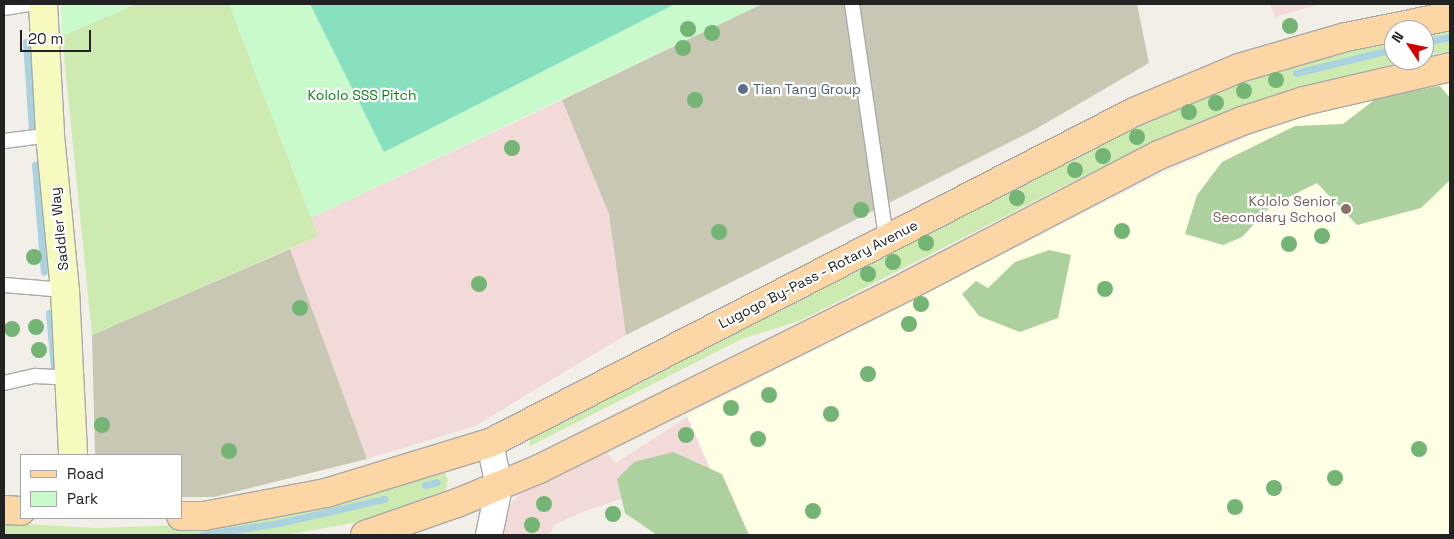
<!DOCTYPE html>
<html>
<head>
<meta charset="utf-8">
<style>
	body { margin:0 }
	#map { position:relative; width:1454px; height:539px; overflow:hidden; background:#f2efe9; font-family:"Space Grotesk",sans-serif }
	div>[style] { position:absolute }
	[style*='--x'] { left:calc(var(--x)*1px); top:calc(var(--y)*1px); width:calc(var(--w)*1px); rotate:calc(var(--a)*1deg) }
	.commercial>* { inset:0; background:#f2dad9 }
	.education>* { inset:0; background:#ffffe5 }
	.construction>* { inset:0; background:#c7c7b4 }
	.grass>* { inset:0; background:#cdebb0 }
	.forest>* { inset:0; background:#add19e }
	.park>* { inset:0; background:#c8facc }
	.pitch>* { inset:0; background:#88e0be }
	.stream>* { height:7px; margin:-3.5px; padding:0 3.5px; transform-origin:3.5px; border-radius:3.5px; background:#aad3df }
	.roads { filter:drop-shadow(1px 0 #a9a9a9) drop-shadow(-1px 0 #a9a9a9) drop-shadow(0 1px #a9a9a9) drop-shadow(0 -1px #a9a9a9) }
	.lane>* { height:14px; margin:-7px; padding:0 7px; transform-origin:7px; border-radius:7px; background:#fff }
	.street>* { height:26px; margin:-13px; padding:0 13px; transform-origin:13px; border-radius:13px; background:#fff }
	.secondary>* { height:28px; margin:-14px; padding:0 14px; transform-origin:14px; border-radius:14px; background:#f7fabf }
	.primary>* { height:28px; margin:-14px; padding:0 14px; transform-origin:14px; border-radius:14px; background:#fcd6a4 }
	.trees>* { width:16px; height:16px; margin:-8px; border-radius:50%; background:#74b475 }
	.dots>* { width:14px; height:14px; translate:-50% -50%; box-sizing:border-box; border:2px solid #fff; border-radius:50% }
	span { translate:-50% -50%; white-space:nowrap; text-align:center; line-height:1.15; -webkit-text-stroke:4.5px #fff; paint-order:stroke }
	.service-label { font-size:14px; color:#4e5e75 }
	.left { translate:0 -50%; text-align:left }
	.park-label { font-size:14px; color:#0c8416 }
	.education-label { font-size:14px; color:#785e54 }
	.right { translate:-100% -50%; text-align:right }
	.street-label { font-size:14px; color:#222 }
	.frame { position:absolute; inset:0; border:5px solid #222; pointer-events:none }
	.legend { position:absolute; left:20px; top:454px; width:162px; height:65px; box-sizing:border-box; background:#fff; border:1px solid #a7a7a7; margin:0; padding:6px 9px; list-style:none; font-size:15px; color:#222 }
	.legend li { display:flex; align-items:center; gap:10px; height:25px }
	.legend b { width:25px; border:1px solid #a7a7a7 }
	.north { position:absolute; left:1384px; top:20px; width:50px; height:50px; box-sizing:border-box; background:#fff; border:1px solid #a7a7a7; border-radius:50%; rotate:304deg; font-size:14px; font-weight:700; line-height:20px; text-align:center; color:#222 }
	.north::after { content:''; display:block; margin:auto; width:18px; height:22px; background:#d40000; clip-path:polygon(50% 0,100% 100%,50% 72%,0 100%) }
	.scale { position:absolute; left:20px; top:30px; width:71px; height:22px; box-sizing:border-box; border:2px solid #222; border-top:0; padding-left:6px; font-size:15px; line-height:18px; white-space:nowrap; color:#222; -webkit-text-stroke:4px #fff; paint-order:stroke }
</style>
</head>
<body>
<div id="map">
	<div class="commercial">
		<i style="clip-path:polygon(1270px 4px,1320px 4px,1275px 17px)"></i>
		<i style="clip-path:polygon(562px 100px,609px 214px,626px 335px,475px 426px,367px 459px,290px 249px,318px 236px,311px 218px)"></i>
		<i style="clip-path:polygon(687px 417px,710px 468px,580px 513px,554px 525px,550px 535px,502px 535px,511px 503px,532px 482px,603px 448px,616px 463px)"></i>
	</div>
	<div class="education">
		<i style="clip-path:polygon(1450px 84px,1450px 535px,739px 535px,687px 415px,1161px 174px,1291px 118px)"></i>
	</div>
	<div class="construction">
		<i style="clip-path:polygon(762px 4px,1137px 4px,1149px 63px,1034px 130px,626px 335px,609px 214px,562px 100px)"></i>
		<i style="clip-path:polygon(290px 249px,367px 459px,214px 497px,181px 497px,181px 455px,95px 455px,92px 335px)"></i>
	</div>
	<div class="grass">
		<i style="clip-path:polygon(136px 4px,229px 4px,318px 236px,92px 335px,62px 36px)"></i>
		<i style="clip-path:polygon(1450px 29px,1450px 51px,1424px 56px,1424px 34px)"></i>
		<i style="clip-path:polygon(1394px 40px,1394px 60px,1408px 60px,1265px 99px,1173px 136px,1076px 180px,802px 320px,742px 339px,530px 446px,530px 438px,1115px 137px,1191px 101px,1293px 63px)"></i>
		<i style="clip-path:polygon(433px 468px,445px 473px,448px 480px,445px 493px,353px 523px,285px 535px,4px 535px,4px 523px,96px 528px,211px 524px)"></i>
	</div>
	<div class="forest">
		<i style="clip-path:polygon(1440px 86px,1450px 98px,1450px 180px,1421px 208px,1357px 225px,1317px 183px,1271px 206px,1242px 237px,1223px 245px,1185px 234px,1197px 195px,1222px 162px,1295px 126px,1343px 124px,1378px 97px)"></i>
		<i style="clip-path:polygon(1049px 250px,1071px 255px,1058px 318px,1020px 332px,979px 316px,962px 294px,976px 281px,988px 288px,1015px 262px)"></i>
		<i style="clip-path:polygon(673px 452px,722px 474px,749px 535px,657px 535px,625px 513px,617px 479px,634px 462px)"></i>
	</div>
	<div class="park">
		<i style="clip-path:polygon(61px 4px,136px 4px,62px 36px)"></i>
		<i style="clip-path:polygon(229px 4px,762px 4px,311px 218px)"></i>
	</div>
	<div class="pitch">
		<i style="clip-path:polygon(310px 4px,675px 4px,384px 152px)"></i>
	</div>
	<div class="stream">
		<i style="--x:26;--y:42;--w:89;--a:86.1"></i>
		<i style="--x:1424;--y:42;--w:26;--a:-11"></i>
		<i style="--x:1296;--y:73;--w:101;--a:-13.8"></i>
		<i style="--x:35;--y:165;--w:107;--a:85.2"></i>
		<i style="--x:49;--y:313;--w:55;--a:84.8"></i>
		<i style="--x:425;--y:485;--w:12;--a:-14"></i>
		<i style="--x:202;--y:535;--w:78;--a:-8.9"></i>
		<i style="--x:279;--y:523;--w:108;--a:-12.9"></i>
	</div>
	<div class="roads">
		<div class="lane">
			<i style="--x:852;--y:4;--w:236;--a:81.7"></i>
			<i style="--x:4;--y:8;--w:25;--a:-9"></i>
			<i style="--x:4;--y:141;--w:46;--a:-7.4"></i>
			<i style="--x:4;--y:285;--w:61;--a:4.7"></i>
			<i style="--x:4;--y:383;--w:32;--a:-13"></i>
			<i style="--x:35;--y:376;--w:35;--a:3"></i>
		</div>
		<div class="street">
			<i style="--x:489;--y:535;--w:49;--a:-78.2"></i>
			<i style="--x:499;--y:487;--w:45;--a:-101.6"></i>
		</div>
		<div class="secondary">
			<i style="--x:43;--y:4;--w:131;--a:86.9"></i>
			<i style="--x:50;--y:135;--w:156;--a:84.5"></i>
			<i style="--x:65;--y:290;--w:165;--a:87.2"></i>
		</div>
		<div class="primary">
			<i style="--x:4;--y:510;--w:17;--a:3"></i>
			<i style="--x:181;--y:516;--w:23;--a:0"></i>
			<i style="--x:204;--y:516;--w:124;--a:-10.7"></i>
			<i style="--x:326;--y:493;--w:171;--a:-17"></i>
			<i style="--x:490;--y:443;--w:724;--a:-27.2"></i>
			<i style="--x:1134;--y:112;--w:114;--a:-22.7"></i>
			<i style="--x:1239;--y:68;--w:111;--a:-16.2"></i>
			<i style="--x:1346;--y:37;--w:106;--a:-11.4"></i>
			<i style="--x:365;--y:535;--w:97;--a:-19.2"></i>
			<i style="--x:457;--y:503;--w:89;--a:-22.5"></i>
			<i style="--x:539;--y:469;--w:415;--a:-26.4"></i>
			<i style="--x:911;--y:284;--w:280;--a:-27.5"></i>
			<i style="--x:1159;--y:155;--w:90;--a:-22.3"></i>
			<i style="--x:1242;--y:121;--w:65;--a:-17.9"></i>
			<i style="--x:1304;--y:101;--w:150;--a:-13.1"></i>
		</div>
	</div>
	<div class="trees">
		<i style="left:1290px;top:26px"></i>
		<i style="left:688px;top:29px"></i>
		<i style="left:712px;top:33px"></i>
		<i style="left:683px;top:48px"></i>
		<i style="left:1276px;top:80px"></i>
		<i style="left:1244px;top:91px"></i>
		<i style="left:695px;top:100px"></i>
		<i style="left:1216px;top:103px"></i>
		<i style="left:1189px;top:112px"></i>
		<i style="left:1137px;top:137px"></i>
		<i style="left:512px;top:148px"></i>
		<i style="left:1103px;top:156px"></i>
		<i style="left:1075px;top:170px"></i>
		<i style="left:1017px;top:198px"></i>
		<i style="left:861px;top:210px"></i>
		<i style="left:1122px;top:231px"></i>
		<i style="left:719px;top:232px"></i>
		<i style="left:1322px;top:236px"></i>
		<i style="left:926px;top:243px"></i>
		<i style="left:1289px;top:244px"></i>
		<i style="left:34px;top:257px"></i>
		<i style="left:893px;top:262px"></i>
		<i style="left:868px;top:274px"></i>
		<i style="left:479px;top:284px"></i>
		<i style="left:1105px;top:289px"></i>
		<i style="left:921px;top:304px"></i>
		<i style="left:300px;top:308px"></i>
		<i style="left:909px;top:324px"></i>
		<i style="left:36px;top:327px"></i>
		<i style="left:12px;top:329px"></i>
		<i style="left:39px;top:350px"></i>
		<i style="left:868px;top:374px"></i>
		<i style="left:769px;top:395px"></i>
		<i style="left:731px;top:408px"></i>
		<i style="left:831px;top:414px"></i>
		<i style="left:102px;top:425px"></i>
		<i style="left:686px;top:435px"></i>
		<i style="left:758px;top:439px"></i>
		<i style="left:1419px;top:449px"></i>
		<i style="left:229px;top:451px"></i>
		<i style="left:1335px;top:478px"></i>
		<i style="left:1274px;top:488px"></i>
		<i style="left:544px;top:504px"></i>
		<i style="left:1235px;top:507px"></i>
		<i style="left:813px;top:511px"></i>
		<i style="left:613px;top:514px"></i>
		<i style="left:532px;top:525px"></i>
	</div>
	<div class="dots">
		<i style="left:743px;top:89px;background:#5c6f8a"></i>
		<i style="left:1346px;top:209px;background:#8d6e63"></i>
	</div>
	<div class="service-label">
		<span class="left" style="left:753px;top:89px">Tian Tang Group</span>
	</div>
	<div class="park-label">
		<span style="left:362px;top:95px">Kololo SSS Pitch</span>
	</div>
	<div class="education-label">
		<span class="right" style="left:1336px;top:209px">Kololo Senior<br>Secondary School</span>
	</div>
	<div class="street-label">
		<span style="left:59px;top:229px;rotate:-96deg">Saddler Way</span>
		<span style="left:818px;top:274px;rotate:-27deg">Lugogo By-Pass - Rotary Avenue</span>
	</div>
	<div class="frame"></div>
	<ul class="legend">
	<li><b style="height:6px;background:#fcd6a4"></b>Road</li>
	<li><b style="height:14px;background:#c8facc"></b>Park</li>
	</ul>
	<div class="north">N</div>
	<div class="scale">20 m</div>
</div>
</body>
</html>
